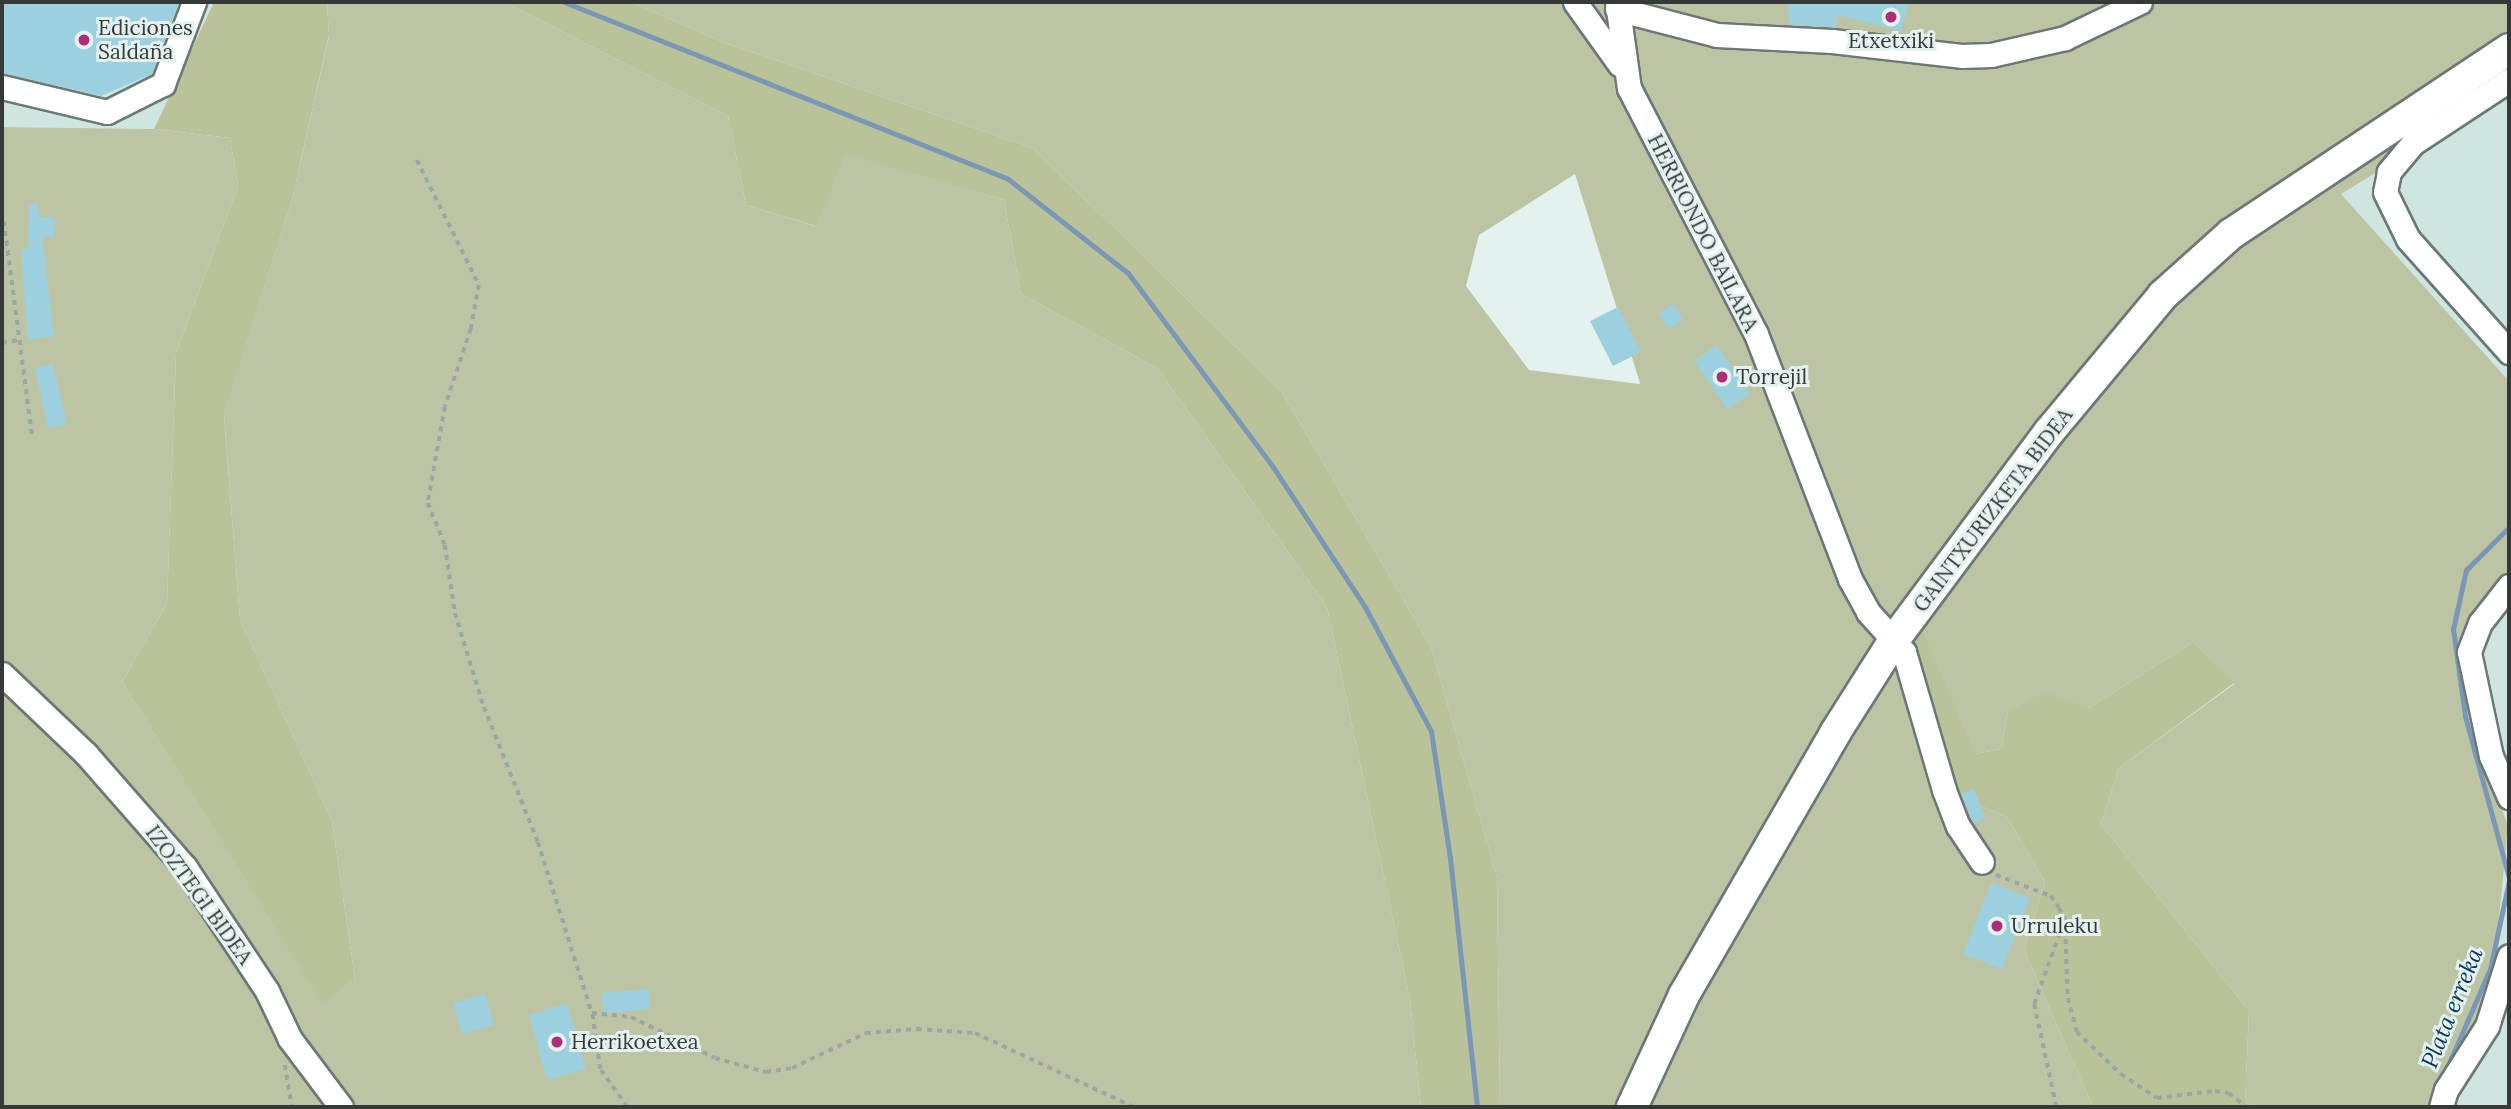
<!DOCTYPE html>
<html>
<head>
<meta charset="utf-8">
<style>
	body { margin:0 }
	#map { position:relative; width:2511px; height:1109px; overflow:hidden; background:#e4f2ef; font-family:Lora,serif }
	div>[style] { position:absolute }
	[style*='--x'] { left:calc(var(--x)*1px); top:calc(var(--y)*1px); width:calc(var(--w)*1px); rotate:calc(var(--a)*1deg) }
	.built>* { inset:0; background:#cfe5e1 }
	.green>* { inset:0; background:#bdc4a4 }
	.forest>* { inset:0; background:#b9c299 }
	.stream>* { height:5px; margin:-2.5px; padding:0 2.5px; transform-origin:2.5px; border-radius:2.5px; background:#7a97b6 }
	.building>* { inset:0; background:#9dd0de }
	.path>* { height:3.5px; margin-top:-1.75px; transform-origin:0; background:repeating-linear-gradient(90deg,#9ca6a4 0 5px,transparent 0 10px) }
	.roads { filter:drop-shadow(2px 0 #6b7876) drop-shadow(-2px 0 #6b7876) drop-shadow(0 2px #6b7876) drop-shadow(0 -2px #6b7876) }
	.minor>* { height:23px; margin:-11.5px; padding:0 11.5px; transform-origin:11.5px; border-radius:11.5px; background:#fff }
	.major>* { height:30px; margin:-15px; padding:0 15px; transform-origin:15px; border-radius:15px; background:#fff }
	.dots>* { width:19px; height:19px; translate:-50% -50%; box-sizing:border-box; border:4px solid #e4f2ef; border-radius:50% }
	span { translate:-50% -50%; white-space:nowrap; text-align:center; line-height:1.15; -webkit-text-stroke:6px #e4f2ef; paint-order:stroke }
	.poi-label { font-size:21px; color:#353a39 }
	.left { translate:0 -50%; text-align:left }
	.street-label { font-size:21px; color:#353a39 }
	.water-label { font-size:23px; color:#06365e; font-style:italic }
	.frame { position:absolute; inset:0; border:4px solid #353a39; pointer-events:none }
</style>
</head>
<body>
<div id="map">
	<div class="built">
		<i style="clip-path:polygon(2px 2px,214px 2px,154px 129px,2px 127px)"></i>
		<i style="clip-path:polygon(2509px 91px,2509px 381px,2341px 194px)"></i>
		<i style="clip-path:polygon(2509px 587px,2509px 1107px,2441px 1107px,2508px 825px,2465px 716px,2470px 637px)"></i>
	</div>
	<div class="green">
		<i style="clip-path:polygon(327px 2px,504px 2px,728px 116px,746px 205px,815px 226px,844px 153px,1004px 200px,1021px 294px,1157px 368px,1327px 607px,1410px 1000px,1421px 1107px,2px 1107px,2px 127px,154px 129px,230px 138px,238px 186px,176px 353px,167px 603px,122px 682px,323px 1004px,355px 979px,332px 821px,240px 619px,224px 414px,292px 200px,329px 36px)"></i>
		<i style="clip-path:polygon(evenodd,630px 2px,2509px 2px,2509px 91px,2341px 194px,2509px 381px,2509px 587px,2470px 637px,2465px 716px,2508px 825px,2492px 991px,2441px 1107px,2254px 1107px,2245px 1103px,2249px 1011px,2101px 824px,2119px 768px,2234px 684px,2193px 642px,2089px 708px,2008px 712px,2001px 749px,1975px 754px,1936px 787px,2007px 817px,2045px 882px,2024px 950px,2093px 1107px,1500px 1107px,1497px 877px,1431px 647px,1282px 392px,1033px 148px,725px 43px,630px 2px,1575px 174px,1640px 383px,1639px 384px,1529px 370px,1466px 286px,1479px 235px,1575px 174px)"></i>
	</div>
	<div class="forest">
		<i style="clip-path:polygon(214px 2px,327px 2px,329px 35px,292px 200px,224px 415px,240px 619px,332px 821px,355px 979px,323px 1005px,122px 682px,167px 603px,176px 353px,238px 186px,230px 138px,154px 129px)"></i>
		<i style="clip-path:polygon(504px 2px,630px 2px,725px 43px,1033px 148px,1282px 392px,1431px 647px,1497px 877px,1500px 1107px,1421px 1107px,1410px 1000px,1327px 607px,1157px 368px,1021px 294px,1004px 200px,845px 154px,816px 226px,746px 205px,728px 116px)"></i>
		<i style="clip-path:polygon(1921px 627px,1975px 754px,2001px 749px,2008px 712px,2045px 692px,2089px 708px,2193px 642px,2234px 683px,2119px 768px,2101px 824px,2249px 1011px,2245px 1103px,2254px 1107px,2093px 1107px,2024px 950px,2045px 882px,2007px 817px,1936px 787px,1892px 659px)"></i>
	</div>
	<div class="stream">
		<i style="--x:564;--y:2;--w:478;--a:21.7"></i>
		<i style="--x:1008;--y:179;--w:152;--a:38.1"></i>
		<i style="--x:1128;--y:273;--w:242;--a:53.2"></i>
		<i style="--x:1273;--y:467;--w:168;--a:56.7"></i>
		<i style="--x:1365;--y:607;--w:140;--a:62"></i>
		<i style="--x:1431;--y:731;--w:128;--a:81.5"></i>
		<i style="--x:1450;--y:858;--w:250;--a:83.8"></i>
		<i style="--x:2509;--y:527;--w:61;--a:135"></i>
		<i style="--x:2466;--y:570;--w:60;--a:102.4"></i>
		<i style="--x:2453;--y:629;--w:88;--a:82.1"></i>
		<i style="--x:2465;--y:716;--w:168;--a:74.8"></i>
		<i style="--x:2443;--y:1077;--w:118;--a:-66.5"></i>
		<i style="--x:2490;--y:969;--w:91;--a:-77.9"></i>
	</div>
	<div class="building">
		<i style="clip-path:polygon(2px 2px,179px 2px,152px 74px,101px 96px,2px 73px)"></i>
		<i style="clip-path:polygon(1787px 2px,1909px 2px,1901px 31px,1837px 15px,1836px 27px,1790px 25px)"></i>
		<i style="clip-path:polygon(37px 203px,39px 217px,54px 217px,54px 237px,42px 237px,54px 336px,28px 340px,21px 250px,28px 249px,29px 204px)"></i>
		<i style="clip-path:polygon(1674px 304px,1683px 320px,1668px 329px,1659px 313px)"></i>
		<i style="clip-path:polygon(1618px 307px,1641px 352px,1613px 366px,1590px 321px)"></i>
		<i style="clip-path:polygon(1717px 345px,1750px 394px,1727px 409px,1694px 361px)"></i>
		<i style="clip-path:polygon(53px 364px,67px 425px,48px 428px,35px 368px)"></i>
		<i style="clip-path:polygon(1974px 789px,1985px 818px,1973px 823px,1961px 794px)"></i>
		<i style="clip-path:polygon(1991px 883px,2030px 898px,2002px 969px,1963px 954px)"></i>
		<i style="clip-path:polygon(649px 989px,650px 1009px,603px 1013px,602px 993px)"></i>
		<i style="clip-path:polygon(485px 994px,494px 1025px,462px 1034px,453px 1003px)"></i>
		<i style="clip-path:polygon(567px 1003px,586px 1069px,547px 1080px,529px 1015px)"></i>
	</div>
	<div class="path">
		<i style="--x:417;--y:160;--w:140;--a:63.6"></i>
		<i style="--x:479;--y:285;--w:45;--a:100.3"></i>
		<i style="--x:471;--y:329;--w:82;--a:108.4"></i>
		<i style="--x:445;--y:407;--w:97;--a:100"></i>
		<i style="--x:428;--y:503;--w:45;--a:68"></i>
		<i style="--x:445;--y:545;--w:69;--a:81.6"></i>
		<i style="--x:455;--y:613;--w:98;--a:72.9"></i>
		<i style="--x:484;--y:707;--w:145;--a:68.2"></i>
		<i style="--x:538;--y:842;--w:179;--a:72.5"></i>
		<i style="--x:4;--y:221;--w:215;--a:82.5"></i>
		<i style="--x:2;--y:343;--w:17;--a:-10"></i>
		<i style="--x:1996;--y:875;--w:59;--a:20.9"></i>
		<i style="--x:2051;--y:896;--w:14;--a:56"></i>
		<i style="--x:2059;--y:908;--w:13;--a:61"></i>
		<i style="--x:2065;--y:919;--w:79;--a:87.8"></i>
		<i style="--x:2068;--y:998;--w:35;--a:75"></i>
		<i style="--x:2077;--y:1032;--w:61;--a:43.7"></i>
		<i style="--x:2121;--y:1074;--w:43;--a:33.7"></i>
		<i style="--x:2157;--y:1098;--w:58;--a:-6.9"></i>
		<i style="--x:2215;--y:1091;--w:14;--a:8"></i>
		<i style="--x:2229;--y:1093;--w:22;--a:39"></i>
		<i style="--x:285;--y:1065;--w:43;--a:80.5"></i>
		<i style="--x:627;--y:1107;--w:47;--a:-125.4"></i>
		<i style="--x:600;--y:1069;--w:57;--a:-98.1"></i>
		<i style="--x:592;--y:1013;--w:39;--a:6"></i>
		<i style="--x:631;--y:1017;--w:93;--a:26"></i>
		<i style="--x:715;--y:1058;--w:53;--a:15.4"></i>
		<i style="--x:766;--y:1072;--w:26;--a:-9"></i>
		<i style="--x:792;--y:1068;--w:82;--a:-25.3"></i>
		<i style="--x:866;--y:1033;--w:51;--a:-4.5"></i>
		<i style="--x:917;--y:1029;--w:58;--a:3.9"></i>
		<i style="--x:975;--y:1033;--w:175;--a:25"></i>
		<i style="--x:2056;--y:1107;--w:105;--a:-102.1"></i>
		<i style="--x:2034;--y:1004;--w:88;--a:-70.1"></i>
	</div>
	<div class="roads">
		<div class="minor">
			<i style="--x:1575;--y:2;--w:77;--a:54.5"></i>
			<i style="--x:1617;--y:2;--w:87;--a:82.1"></i>
			<i style="--x:1629;--y:88;--w:277;--a:62.7"></i>
			<i style="--x:1756;--y:334;--w:262;--a:69"></i>
			<i style="--x:1850;--y:579;--w:38;--a:61"></i>
			<i style="--x:1868;--y:612;--w:54;--a:48"></i>
			<i style="--x:1904;--y:652;--w:144;--a:73.8"></i>
			<i style="--x:1944;--y:790;--w:39;--a:69"></i>
			<i style="--x:1958;--y:826;--w:43;--a:56.3"></i>
			<i style="--x:1617;--y:9;--w:103;--a:14.6"></i>
			<i style="--x:1717;--y:35;--w:115;--a:3"></i>
			<i style="--x:1832;--y:41;--w:130;--a:6.6"></i>
			<i style="--x:1961;--y:56;--w:30;--a:-2"></i>
			<i style="--x:1991;--y:55;--w:76;--a:-12.9"></i>
			<i style="--x:2065;--y:38;--w:83;--a:-25.6"></i>
			<i style="--x:2509;--y:80;--w:115;--a:146.7"></i>
			<i style="--x:2413;--y:143;--w:38;--a:130"></i>
			<i style="--x:2389;--y:172;--w:20;--a:101"></i>
			<i style="--x:2385;--y:192;--w:52;--a:63.9"></i>
			<i style="--x:2408;--y:239;--w:152;--a:48.2"></i>
			<i style="--x:2;--y:87;--w:108;--a:13.4"></i>
			<i style="--x:107;--y:112;--w:63;--a:-26.6"></i>
			<i style="--x:163;--y:84;--w:88;--a:-69.3"></i>
			<i style="--x:2509;--y:586;--w:47;--a:128.1"></i>
			<i style="--x:2480;--y:623;--w:31;--a:111"></i>
			<i style="--x:2469;--y:652;--w:106;--a:78.1"></i>
			<i style="--x:2491;--y:756;--w:45;--a:66.3"></i>
			<i style="--x:2;--y:674;--w:116;--a:43.6"></i>
			<i style="--x:86;--y:754;--w:150;--a:48.8"></i>
			<i style="--x:185;--y:867;--w:149;--a:56.5"></i>
			<i style="--x:267;--y:991;--w:53;--a:64.4"></i>
			<i style="--x:290;--y:1039;--w:85;--a:53.1"></i>
			<i style="--x:2441;--y:1107;--w:18;--a:-74"></i>
			<i style="--x:2446;--y:1090;--w:76;--a:-57.4"></i>
			<i style="--x:2487;--y:1026;--w:73;--a:-72.6"></i>
		</div>
		<div class="major">
			<i style="--x:1632;--y:1107;--w:123;--a:-65.1"></i>
			<i style="--x:1684;--y:995;--w:302;--a:-60"></i>
			<i style="--x:1835;--y:733;--w:110;--a:-57.6"></i>
			<i style="--x:1894;--y:640;--w:259;--a:-53.3"></i>
			<i style="--x:2049;--y:432;--w:178;--a:-50.2"></i>
			<i style="--x:2163;--y:295;--w:91;--a:-41.9"></i>
			<i style="--x:2231;--y:234;--w:334;--a:-33.6"></i>
		</div>
	</div>
	<div class="dots">
		<i style="left:1891px;top:17px;background:#ae2d78"></i>
		<i style="left:84px;top:40px;background:#ae2d78"></i>
		<i style="left:1722px;top:377px;background:#ae2d78"></i>
		<i style="left:1997px;top:926px;background:#ae2d78"></i>
		<i style="left:557px;top:1042px;background:#ae2d78"></i>
	</div>
	<div class="poi-label">
		<span class="left" style="left:98px;top:40px">Ediciones<br>Saldaña</span>
		<span style="left:1891px;top:41px">Etxetxiki</span>
		<span class="left" style="left:1736px;top:377px">Torrejil</span>
		<span class="left" style="left:2011px;top:926px">Urruleku</span>
		<span class="left" style="left:571px;top:1042px">Herrikoetxea</span>
	</div>
	<div class="street-label">
		<span style="left:1703px;top:233px;rotate:63deg">HERRIONDO BAILARA</span>
		<span style="left:1993px;top:510px;rotate:-53deg">GAINTXURIZKETA BIDEA</span>
		<span style="left:199px;top:895px;rotate:54deg">IZOZTEGI BIDEA</span>
	</div>
	<div class="water-label">
		<span style="left:2452px;top:1008px;rotate:-68deg">Plata erreka</span>
	</div>
	<div class="frame"></div>
</div>
</body>
</html>
